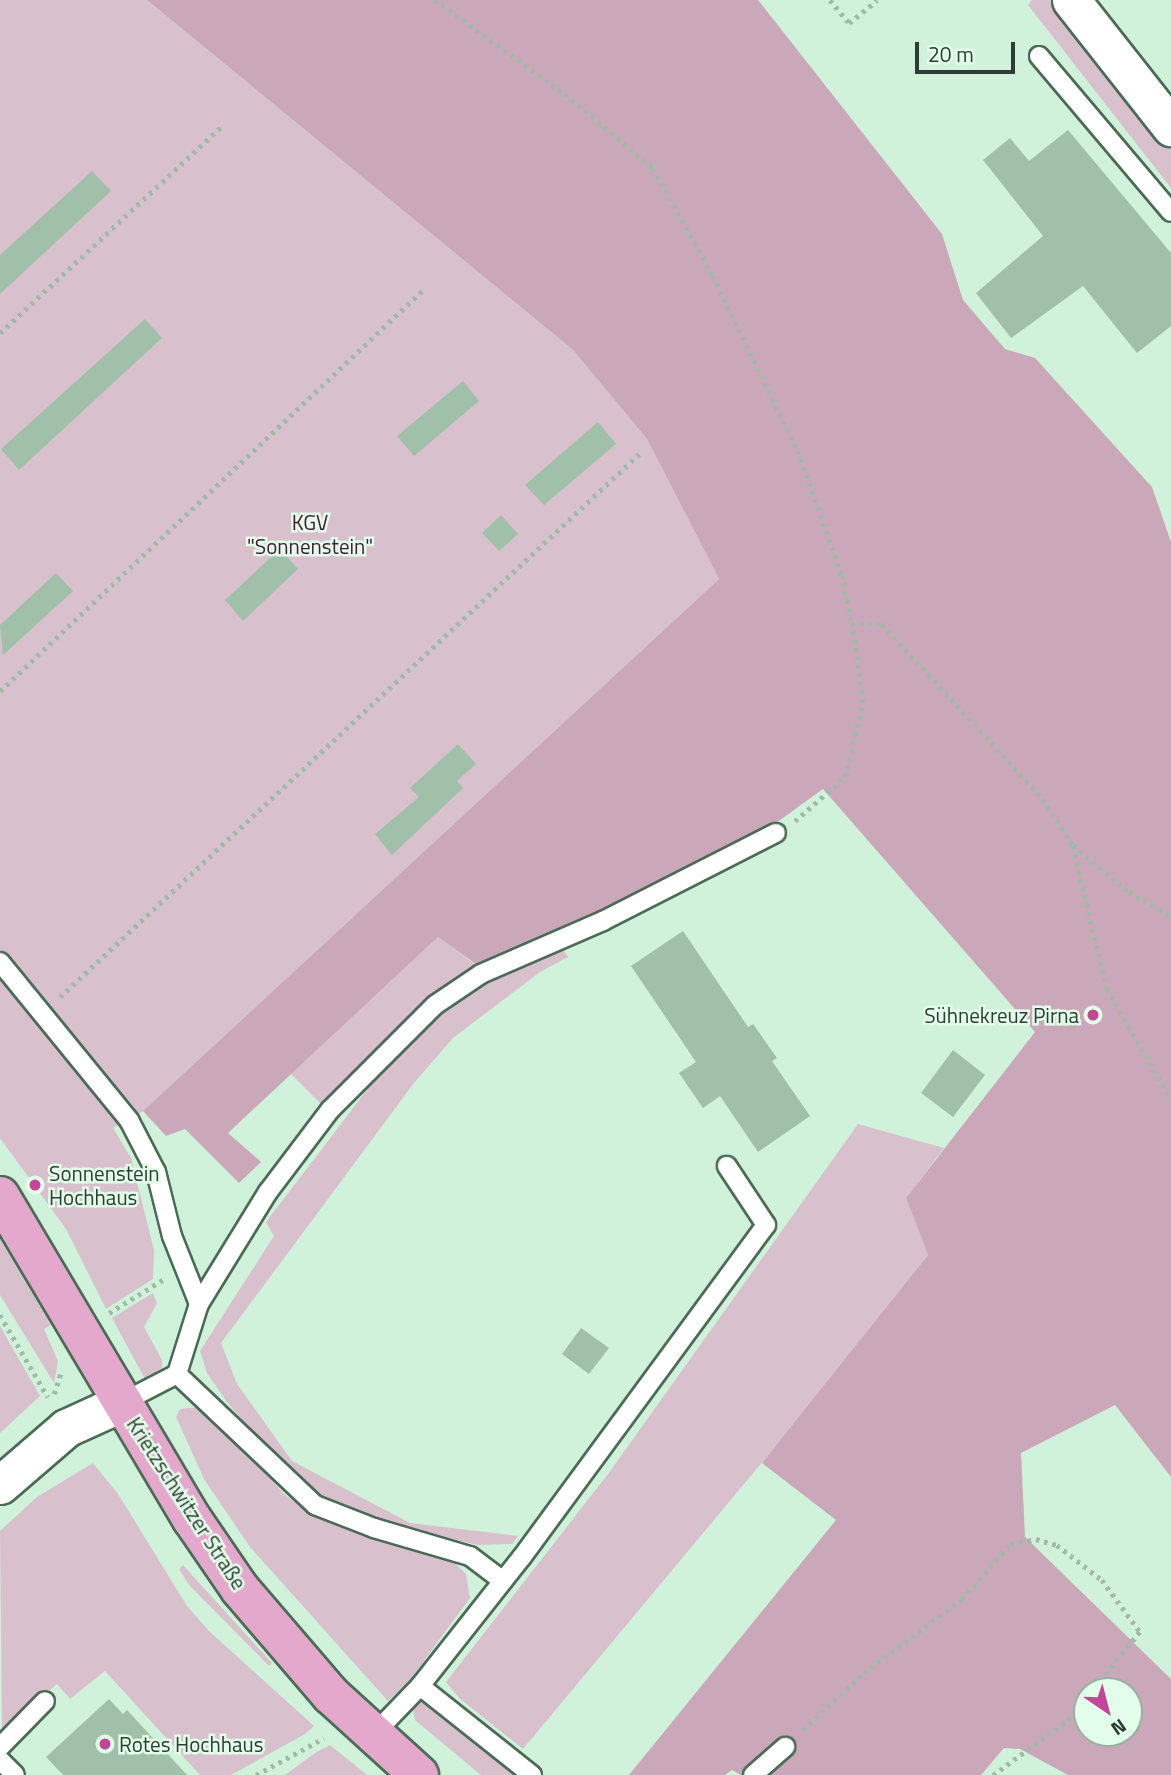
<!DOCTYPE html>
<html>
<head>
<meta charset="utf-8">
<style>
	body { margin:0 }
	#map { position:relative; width:1171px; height:1775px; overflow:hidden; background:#d0f2da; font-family:"Titillium Web",sans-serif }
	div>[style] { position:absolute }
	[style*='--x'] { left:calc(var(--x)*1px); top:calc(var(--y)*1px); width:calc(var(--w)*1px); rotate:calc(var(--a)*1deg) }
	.green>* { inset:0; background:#d9c0cd }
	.forest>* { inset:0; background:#caa8ba }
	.building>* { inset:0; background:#a0c0a9 }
	.path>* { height:4.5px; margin-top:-2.25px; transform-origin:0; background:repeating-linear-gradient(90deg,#9fbba8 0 3.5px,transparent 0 8.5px) }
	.roads { filter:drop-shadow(2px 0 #4c6b56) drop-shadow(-2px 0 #4c6b56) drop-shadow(0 2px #4c6b56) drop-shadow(0 -2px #4c6b56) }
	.service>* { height:18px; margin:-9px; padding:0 9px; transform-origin:9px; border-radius:9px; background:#fff }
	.minor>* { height:37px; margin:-18.5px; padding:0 18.5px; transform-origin:18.5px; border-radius:18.5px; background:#fff }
	.primary>* { height:38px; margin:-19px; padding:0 19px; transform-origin:19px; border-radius:19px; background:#e3a8cb }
	.dots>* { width:19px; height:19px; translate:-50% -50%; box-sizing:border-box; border:4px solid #e2feea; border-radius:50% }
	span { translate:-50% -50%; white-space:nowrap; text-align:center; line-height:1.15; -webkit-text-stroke:5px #e2feea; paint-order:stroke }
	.park-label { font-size:21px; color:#451a35 }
	.poi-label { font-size:21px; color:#2f3c33 }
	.right { translate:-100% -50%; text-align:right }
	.left { translate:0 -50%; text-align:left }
	.street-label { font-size:21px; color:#2f3c33 }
	.north { position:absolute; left:1073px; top:1677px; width:70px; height:70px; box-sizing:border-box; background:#e2feea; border:2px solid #9ab0a1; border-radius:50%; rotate:145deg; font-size:19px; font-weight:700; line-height:28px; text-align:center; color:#2f3c33 }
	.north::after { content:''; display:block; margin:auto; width:24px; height:32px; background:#c44797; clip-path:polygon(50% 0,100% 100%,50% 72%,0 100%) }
	.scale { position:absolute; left:915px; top:42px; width:100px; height:32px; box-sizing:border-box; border:4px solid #2f3c33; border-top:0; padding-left:9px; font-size:21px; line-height:24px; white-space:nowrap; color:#2f3c33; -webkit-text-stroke:5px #e2feea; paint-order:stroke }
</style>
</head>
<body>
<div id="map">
	<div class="green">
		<i style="clip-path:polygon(0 0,147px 0,573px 350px,647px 439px,719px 579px,143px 1111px,113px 1128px,131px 1158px,154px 1250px,153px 1279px,106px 1309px,66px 1229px,0 1138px)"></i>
		<i style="clip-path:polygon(1032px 0,1054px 0,1171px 146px,1171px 188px,1028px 5px)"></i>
		<i style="clip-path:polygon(438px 937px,477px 966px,374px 1051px,323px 1106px,291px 1074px)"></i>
		<i style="clip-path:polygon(562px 948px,568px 957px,540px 972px,453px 1038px,414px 1083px,221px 1343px,237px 1384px,292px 1461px,410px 1523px,518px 1536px,512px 1544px,478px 1545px,408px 1529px,318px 1497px,289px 1475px,227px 1402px,207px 1373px,200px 1351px,274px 1236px,266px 1222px,389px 1061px,438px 1010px,490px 977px)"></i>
		<i style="clip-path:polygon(858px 1124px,944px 1148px,906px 1198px,928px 1255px,809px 1406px,523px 1749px,459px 1698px,446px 1682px,608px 1474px)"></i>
		<i style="clip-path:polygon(0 1239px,51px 1325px,44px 1329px,58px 1361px,54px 1383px,0 1295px)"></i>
		<i style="clip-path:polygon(153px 1293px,157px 1303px,144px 1327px,162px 1360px,162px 1368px,145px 1379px,112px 1318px)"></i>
		<i style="clip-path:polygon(0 1326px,40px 1396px,0 1433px)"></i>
		<i style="clip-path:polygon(198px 1407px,217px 1419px,284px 1494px,309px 1512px,452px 1560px,466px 1574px,470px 1598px,412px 1677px,388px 1701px,250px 1547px,204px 1479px,176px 1417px,180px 1409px)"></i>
		<i style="clip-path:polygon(93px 1463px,118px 1494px,187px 1606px,210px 1632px,314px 1726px,305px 1734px,231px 1775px,200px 1775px,105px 1671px,70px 1699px,57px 1684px,2px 1732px,0 1531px,37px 1497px)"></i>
		<i style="clip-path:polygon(183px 1565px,272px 1663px,269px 1666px,189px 1585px,179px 1569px)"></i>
		<i style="clip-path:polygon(426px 1698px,463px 1735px,515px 1775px,481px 1775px,415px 1720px,413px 1707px)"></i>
		<i style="clip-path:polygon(330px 1745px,367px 1775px,285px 1775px,315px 1753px)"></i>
	</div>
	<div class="forest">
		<i style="clip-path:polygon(evenodd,147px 0,758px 0,942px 234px,963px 300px,1005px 349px,1035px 358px,1152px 487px,1171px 542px,1171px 1477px,1115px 1405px,1021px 1453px,1025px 1537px,1171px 1679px,1171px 1775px,1068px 1775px,1020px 1749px,1004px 1748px,981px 1775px,741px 1775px,732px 1770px,725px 1775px,629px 1775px,836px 1520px,762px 1463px,928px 1255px,906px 1198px,1035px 1032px,823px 789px,769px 828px,595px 915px,477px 965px,438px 937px,228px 1133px,261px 1162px,239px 1183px,185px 1129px,166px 1136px,143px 1111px,719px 579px,647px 439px,573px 350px,147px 0,1087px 1691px,1129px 1691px,1129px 1733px,1087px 1733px,1087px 1691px)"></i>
	</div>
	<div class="building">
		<i style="clip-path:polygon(1068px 130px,1171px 253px,1171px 326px,1137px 353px,1083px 286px,1011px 338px,976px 293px,1043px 236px,983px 160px,1010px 138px,1029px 161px)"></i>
		<i style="clip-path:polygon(92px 171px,111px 191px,0 294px,0 255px)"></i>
		<i style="clip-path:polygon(145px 319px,162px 338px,19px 470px,1px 449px)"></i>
		<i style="clip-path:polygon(463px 381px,479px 401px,414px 456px,397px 436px)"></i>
		<i style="clip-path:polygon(598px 422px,616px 444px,544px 505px,525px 485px)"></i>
		<i style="clip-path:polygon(501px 515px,518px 534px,499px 551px,482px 533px)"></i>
		<i style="clip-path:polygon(280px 549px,298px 569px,243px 621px,225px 600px)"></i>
		<i style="clip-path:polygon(56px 573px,73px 591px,3px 655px,0 625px)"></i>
		<i style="clip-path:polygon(458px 744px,476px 764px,457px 781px,463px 788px,392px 855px,375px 834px,419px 797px,410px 788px)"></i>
		<i style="clip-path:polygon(683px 931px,748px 1027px,753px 1024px,777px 1058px,772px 1061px,810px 1116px,758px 1152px,720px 1096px,703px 1108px,679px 1073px,696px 1062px,631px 966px)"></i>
		<i style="clip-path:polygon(953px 1050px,985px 1075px,953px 1117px,921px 1093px)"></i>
		<i style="clip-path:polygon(581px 1328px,609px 1348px,589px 1374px,562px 1354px)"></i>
		<i style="clip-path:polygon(109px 1699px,123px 1714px,127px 1710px,187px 1775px,63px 1775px,46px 1757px)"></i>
	</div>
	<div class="path">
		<i style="--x:435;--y:0;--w:160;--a:35.9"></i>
		<i style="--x:565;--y:94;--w:115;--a:40.1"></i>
		<i style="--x:653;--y:168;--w:124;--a:60.9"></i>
		<i style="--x:713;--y:276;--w:195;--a:64.1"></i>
		<i style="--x:798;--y:451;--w:132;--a:70.5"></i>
		<i style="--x:842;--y:575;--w:50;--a:78.5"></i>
		<i style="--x:852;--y:624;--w:30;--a:0"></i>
		<i style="--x:882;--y:624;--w:238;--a:47.4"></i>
		<i style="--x:1043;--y:799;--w:55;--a:56.9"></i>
		<i style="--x:1073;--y:845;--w:73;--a:40"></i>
		<i style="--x:1129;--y:892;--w:48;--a:29.7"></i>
		<i style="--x:830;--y:0;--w:30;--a:50"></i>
		<i style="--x:849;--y:23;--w:36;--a:-39"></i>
		<i style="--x:0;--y:333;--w:304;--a:-43"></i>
		<i style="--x:0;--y:691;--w:586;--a:-43.48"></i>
		<i style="--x:795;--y:821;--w:67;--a:-41.3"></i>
		<i style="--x:845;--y:777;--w:77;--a:-76.5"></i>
		<i style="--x:863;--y:702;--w:79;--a:-98"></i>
		<i style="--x:1073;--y:846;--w:147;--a:76.6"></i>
		<i style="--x:1107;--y:989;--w:128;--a:60"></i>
		<i style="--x:60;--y:997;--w:794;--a:-43.16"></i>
		<i style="--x:109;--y:1313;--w:65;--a:-31.7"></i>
		<i style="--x:0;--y:1315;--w:95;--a:59.7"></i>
		<i style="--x:54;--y:1394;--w:23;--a:-72"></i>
		<i style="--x:803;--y:1730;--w:83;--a:-43.1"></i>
		<i style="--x:864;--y:1673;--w:123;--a:-37.1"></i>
		<i style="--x:962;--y:1599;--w:74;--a:-48.3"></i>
		<i style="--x:1011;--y:1544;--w:25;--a:-11"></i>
		<i style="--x:1036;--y:1539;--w:22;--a:16"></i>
		<i style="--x:1057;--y:1545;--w:57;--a:37.9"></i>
		<i style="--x:1102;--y:1580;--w:64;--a:53.8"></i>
		<i style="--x:1140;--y:1632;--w:76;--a:129.1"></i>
		<i style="--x:256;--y:1775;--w:77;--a:-28.6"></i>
		<i style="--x:993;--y:1775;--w:93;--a:-36.3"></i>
		<i style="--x:1068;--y:1720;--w:30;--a:-50"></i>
	</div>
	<div class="roads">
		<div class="service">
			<i style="--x:1039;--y:56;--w:204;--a:49.8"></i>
			<i style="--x:0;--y:962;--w:204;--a:50.8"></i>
			<i style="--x:129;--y:1120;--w:59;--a:62.6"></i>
			<i style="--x:156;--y:1172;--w:66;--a:76"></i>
			<i style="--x:172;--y:1236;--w:73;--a:68.3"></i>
			<i style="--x:177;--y:1374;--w:190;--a:43.5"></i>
			<i style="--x:315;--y:1505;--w:63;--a:21.3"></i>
			<i style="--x:374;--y:1528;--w:100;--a:16.3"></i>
			<i style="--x:470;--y:1556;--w:41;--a:37.1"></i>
			<i style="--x:123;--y:1402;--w:61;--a:-27.4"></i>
			<i style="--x:177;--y:1374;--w:73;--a:-72.6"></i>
			<i style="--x:199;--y:1304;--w:132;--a:-58.4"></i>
			<i style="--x:268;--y:1192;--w:103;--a:-52.9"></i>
			<i style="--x:330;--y:1110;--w:148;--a:-45"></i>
			<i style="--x:435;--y:1005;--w:55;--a:-34"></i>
			<i style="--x:481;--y:974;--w:133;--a:-23.5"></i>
			<i style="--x:603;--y:921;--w:194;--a:-27"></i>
			<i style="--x:420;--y:1686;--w:143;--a:38.5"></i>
			<i style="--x:373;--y:1735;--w:68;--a:-46.2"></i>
			<i style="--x:420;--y:1686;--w:164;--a:-51.7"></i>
			<i style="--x:522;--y:1557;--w:412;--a:-53.7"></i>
			<i style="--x:766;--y:1225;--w:71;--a:-123.5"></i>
			<i style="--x:0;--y:1747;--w:64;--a:-45.6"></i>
			<i style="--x:0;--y:1760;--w:21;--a:45"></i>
			<i style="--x:753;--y:1775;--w:43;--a:-41.2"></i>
		</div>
		<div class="minor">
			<i style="--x:1071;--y:0;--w:162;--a:51.8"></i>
			<i style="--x:0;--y:1485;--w:87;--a:-40.8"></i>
			<i style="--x:66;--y:1428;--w:63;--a:-24.5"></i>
		</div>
		<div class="primary">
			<i style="--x:0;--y:1196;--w:376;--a:59.3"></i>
			<i style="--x:192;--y:1519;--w:85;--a:55.6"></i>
			<i style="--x:240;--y:1589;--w:140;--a:49.4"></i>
			<i style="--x:331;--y:1695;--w:119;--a:42.3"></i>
		</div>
	</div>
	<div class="dots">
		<i style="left:1093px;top:1015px;background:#c44797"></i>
		<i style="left:35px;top:1185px;background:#c44797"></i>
		<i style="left:105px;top:1744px;background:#c44797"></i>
	</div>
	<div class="park-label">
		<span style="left:310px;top:534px">KGV<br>"Sonnenstein"</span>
	</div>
	<div class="poi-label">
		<span class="right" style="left:1079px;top:1015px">Sühnekreuz Pirna</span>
		<span class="left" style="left:49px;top:1185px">Sonnenstein<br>Hochhaus</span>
		<span class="left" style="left:119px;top:1744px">Rotes Hochhaus</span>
	</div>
	<div class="street-label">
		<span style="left:187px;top:1503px;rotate:57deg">Krietzschwitzer Straße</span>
	</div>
	<div class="north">N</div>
	<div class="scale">20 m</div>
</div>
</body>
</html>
